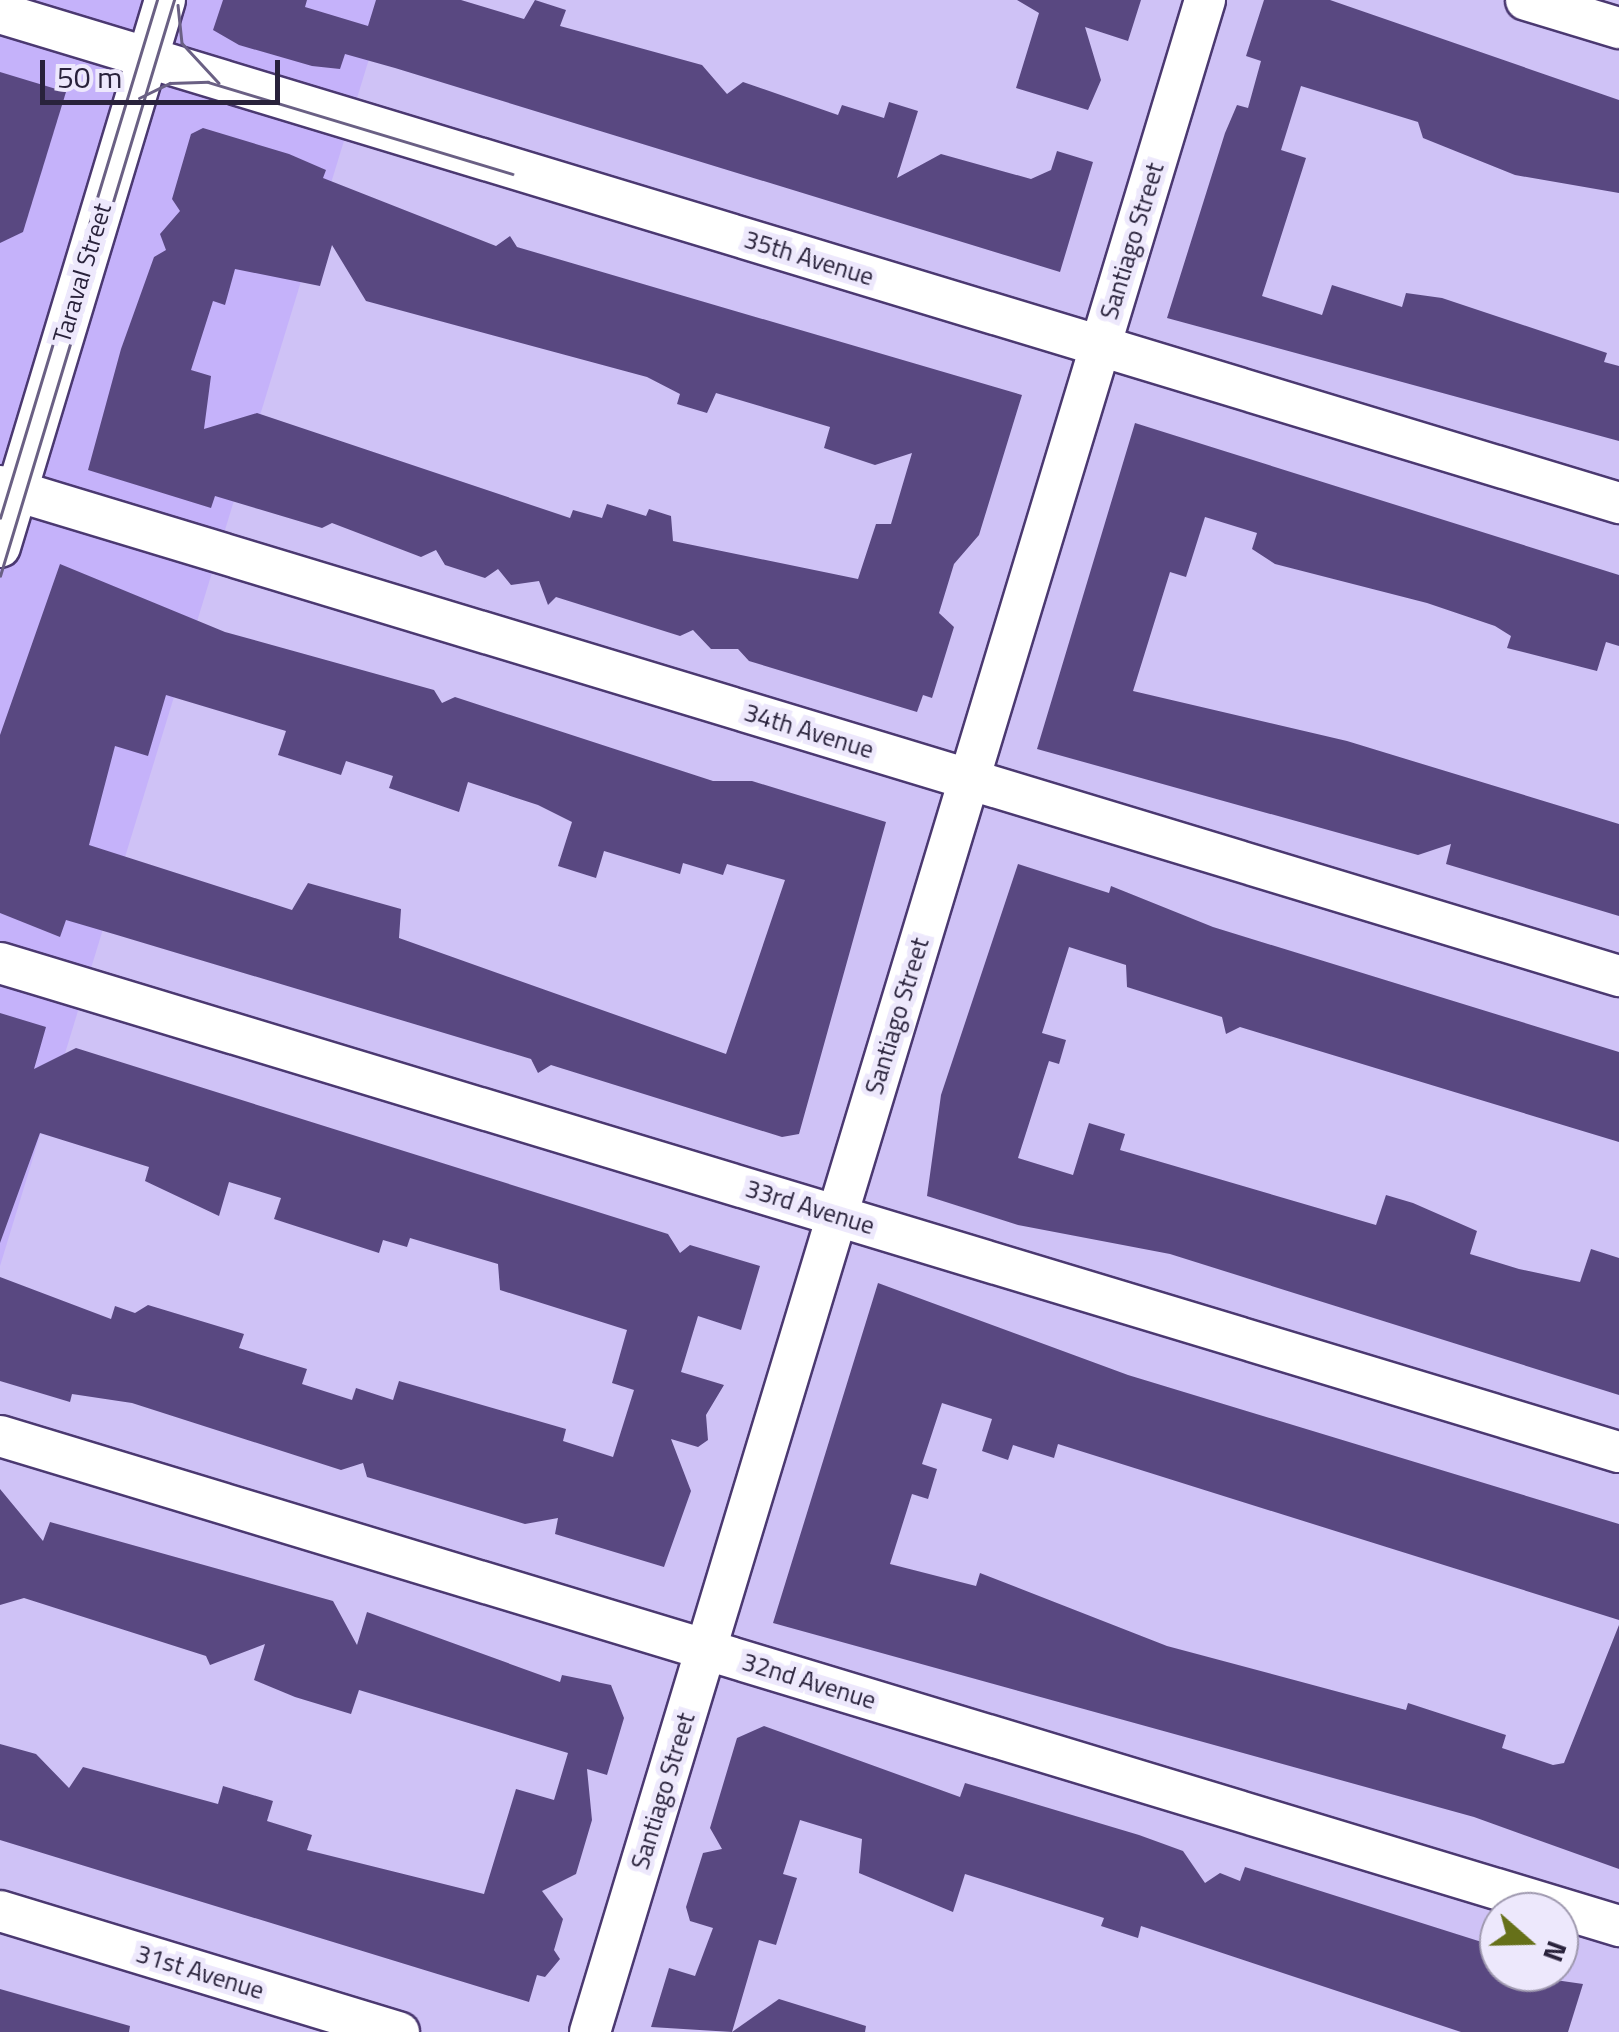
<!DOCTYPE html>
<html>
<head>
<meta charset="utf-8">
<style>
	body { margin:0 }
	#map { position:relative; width:1619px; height:2032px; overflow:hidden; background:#cfc2f6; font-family:"Titillium Web",sans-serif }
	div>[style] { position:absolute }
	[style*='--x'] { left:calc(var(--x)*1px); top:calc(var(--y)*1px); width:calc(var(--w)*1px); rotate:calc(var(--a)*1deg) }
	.built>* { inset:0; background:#c5b2fa }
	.building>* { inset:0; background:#594881 }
	.roads { filter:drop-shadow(2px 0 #4b3971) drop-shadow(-2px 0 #4b3971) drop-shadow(0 2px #4b3971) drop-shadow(0 -2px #4b3971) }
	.minor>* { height:40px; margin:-20px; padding:0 20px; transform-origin:20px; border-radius:20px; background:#fff }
	.tram>* { height:2.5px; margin:-1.25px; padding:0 1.25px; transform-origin:1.25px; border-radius:1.25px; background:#6a6084 }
	span { translate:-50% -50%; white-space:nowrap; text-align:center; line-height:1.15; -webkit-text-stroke:10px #ede8fc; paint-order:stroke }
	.street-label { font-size:25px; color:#29223b }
	.north { position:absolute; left:1479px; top:1892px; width:100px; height:100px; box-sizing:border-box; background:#ede8fc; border:2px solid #9f99af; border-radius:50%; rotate:110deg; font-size:28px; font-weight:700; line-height:40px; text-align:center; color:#29223b }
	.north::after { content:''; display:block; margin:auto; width:35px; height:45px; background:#667019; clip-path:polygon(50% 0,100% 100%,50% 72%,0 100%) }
	.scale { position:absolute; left:40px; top:60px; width:240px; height:45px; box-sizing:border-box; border:5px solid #29223b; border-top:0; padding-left:12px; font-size:30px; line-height:35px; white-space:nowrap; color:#29223b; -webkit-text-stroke:8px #ede8fc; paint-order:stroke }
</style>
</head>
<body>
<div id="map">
	<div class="built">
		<i style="clip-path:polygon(0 0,387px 0,0 1266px)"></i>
	</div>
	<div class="building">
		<i style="clip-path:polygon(223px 0,307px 0,305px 7px,368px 26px,376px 0,461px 0,524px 19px,535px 0,566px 10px,560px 26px,702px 65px,727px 94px,743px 82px,838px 115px,842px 105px,884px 118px,889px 102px,918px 111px,897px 178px,941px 154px,1031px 179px,1051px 170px,1057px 151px,1093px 162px,1060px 272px,395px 68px,345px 54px,340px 69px,312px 66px,239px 45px,213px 30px)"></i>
		<i style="clip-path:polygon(1017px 0,1141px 0,1128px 41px,1085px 27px,1101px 80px,1088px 110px,1016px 88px,1039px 13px)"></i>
		<i style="clip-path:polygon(1264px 0,1330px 0,1619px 100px,1619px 193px,1515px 175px,1423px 138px,1418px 122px,1301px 86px,1281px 150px,1306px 158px,1262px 296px,1322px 315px,1332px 285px,1402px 307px,1406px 293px,1442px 298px,1607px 353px,1604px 362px,1619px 366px,1619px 441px,1167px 318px,1225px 133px,1237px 105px,1248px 108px,1261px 61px,1246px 56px)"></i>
		<i style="clip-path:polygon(0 72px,66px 92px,23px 232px,0 243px)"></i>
		<i style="clip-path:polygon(evenodd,203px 128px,289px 154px,326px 170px,323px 178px,496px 246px,510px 236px,517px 247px,1022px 395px,979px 535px,954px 564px,939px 613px,954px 627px,932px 698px,923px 695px,917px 712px,749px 661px,738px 649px,711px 649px,693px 630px,680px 636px,556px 597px,548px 605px,539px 581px,511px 585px,498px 569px,485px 578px,445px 565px,436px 550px,421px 557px,332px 523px,322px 528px,215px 496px,211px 508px,88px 470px,121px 349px,154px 257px,166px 250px,160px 234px,180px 211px,172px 199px,191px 134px,203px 128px,332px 245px,366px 301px,647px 377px,680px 394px,677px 404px,707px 413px,716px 393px,830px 427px,824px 448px,875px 465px,912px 453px,891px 524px,876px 524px,858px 579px,673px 541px,671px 516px,649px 509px,646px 516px,607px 504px,602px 518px,573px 510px,570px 518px,257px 413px,204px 429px,211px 376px,191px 370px,213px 301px,225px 305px,235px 269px,320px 286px,332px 245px)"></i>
		<i style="clip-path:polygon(1135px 423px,1619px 575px,1619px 646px,1606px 642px,1597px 671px,1507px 648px,1511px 636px,1495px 626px,1427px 603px,1275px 564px,1252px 549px,1257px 533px,1205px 517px,1186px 577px,1170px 572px,1133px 691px,1347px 741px,1619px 824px,1619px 916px,1446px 864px,1451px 844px,1418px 855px,1037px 749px)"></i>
		<i style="clip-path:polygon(evenodd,60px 564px,225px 632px,434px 690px,442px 703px,455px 697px,713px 781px,752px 781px,886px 822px,799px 1134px,782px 1137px,551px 1065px,538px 1073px,531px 1059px,117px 935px,66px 920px,60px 937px,0 913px,0 735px,60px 564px,166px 695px,286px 731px,278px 755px,341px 775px,346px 761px,393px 776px,389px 788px,459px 812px,468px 782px,538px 805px,572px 822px,558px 866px,596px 878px,604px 851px,680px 874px,683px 863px,723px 875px,727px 864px,785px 880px,726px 1054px,399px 938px,401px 909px,308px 883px,292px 910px,89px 845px,115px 746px,148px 756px,166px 695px)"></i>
		<i style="clip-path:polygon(1018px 864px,1109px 893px,1111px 886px,1213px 927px,1619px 1052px,1619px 1142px,1240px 1027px,1226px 1034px,1222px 1017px,1127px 987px,1126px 965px,1069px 947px,1042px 1033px,1066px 1040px,1059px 1064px,1049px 1061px,1018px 1158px,1073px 1175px,1089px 1123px,1125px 1134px,1120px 1150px,1376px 1225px,1386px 1195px,1413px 1203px,1477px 1231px,1470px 1254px,1519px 1269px,1580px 1282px,1591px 1249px,1619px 1258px,1619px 1395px,1170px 1254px,1018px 1225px,927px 1196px,941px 1095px)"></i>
		<i style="clip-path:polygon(0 1013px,46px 1027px,34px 1069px,76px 1048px,668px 1234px,680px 1253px,690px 1245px,760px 1266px,741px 1330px,698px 1316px,681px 1372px,724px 1385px,706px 1415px,708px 1440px,698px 1447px,671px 1439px,691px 1491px,664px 1567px,555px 1534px,558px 1518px,525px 1524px,367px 1477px,363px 1463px,341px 1470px,132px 1403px,72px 1394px,70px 1402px,0 1381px,0 1277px,111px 1319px,115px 1306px,135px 1313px,148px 1305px,244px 1334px,239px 1348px,307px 1369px,302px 1384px,352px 1400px,356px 1388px,393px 1400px,399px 1381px,566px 1429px,563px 1441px,613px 1457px,634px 1390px,612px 1383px,627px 1330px,500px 1290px,498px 1264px,410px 1238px,407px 1247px,383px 1240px,379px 1253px,274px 1219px,281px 1198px,229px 1182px,219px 1216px,145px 1181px,149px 1167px,40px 1133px,0 1243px)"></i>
		<i style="clip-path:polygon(878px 1283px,1128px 1375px,1619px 1524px,1619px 1620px,1058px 1444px,1054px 1458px,1013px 1445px,1008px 1460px,982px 1451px,992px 1419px,942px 1403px,922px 1464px,937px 1469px,928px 1499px,912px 1494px,890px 1564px,976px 1586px,980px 1573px,1167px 1646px,1406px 1710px,1408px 1703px,1506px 1735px,1502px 1748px,1553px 1765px,1564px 1763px,1619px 1625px,1619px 1869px,1474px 1817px,773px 1623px)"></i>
		<i style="clip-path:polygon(0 1489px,43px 1541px,50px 1522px,333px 1601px,357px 1645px,367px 1612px,560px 1682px,562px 1675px,611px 1685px,624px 1718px,607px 1775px,587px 1769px,592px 1820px,576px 1874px,542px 1891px,563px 1919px,554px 1950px,560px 1959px,545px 1977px,537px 1975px,529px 2002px,0 1840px,0 1744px,36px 1754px,69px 1788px,83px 1767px,218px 1804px,223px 1786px,273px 1801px,267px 1821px,312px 1835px,307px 1850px,484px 1894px,516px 1789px,554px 1800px,568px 1753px,359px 1690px,351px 1714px,295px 1697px,254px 1680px,265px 1644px,210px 1665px,206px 1656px,24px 1598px,0 1605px)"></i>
		<i style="clip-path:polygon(764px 1726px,960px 1797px,965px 1783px,1139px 1835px,1183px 1851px,1205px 1883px,1220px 1873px,1240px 1881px,1245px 1867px,1488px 1944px,1499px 1972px,1583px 1984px,1568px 2032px,1461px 2032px,1141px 1926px,1138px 1938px,1101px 1926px,1104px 1918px,965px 1874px,953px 1912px,859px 1873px,862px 1839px,800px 1820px,783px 1874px,797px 1878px,776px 1945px,759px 1940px,732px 2032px,651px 2027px,669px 1968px,695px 1976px,713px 1928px,690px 1921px,686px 1907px,703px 1853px,722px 1849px,710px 1828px,737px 1738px)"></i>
		<i style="clip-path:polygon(0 1989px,130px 2026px,129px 2032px,0 2032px)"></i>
		<i style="clip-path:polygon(779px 1999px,866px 2026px,865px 2032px,732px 2032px)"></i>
	</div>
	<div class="roads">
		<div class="minor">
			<i style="--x:1526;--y:0;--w:97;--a:16.8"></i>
			<i style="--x:0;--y:13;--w:1692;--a:16.84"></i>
			<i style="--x:0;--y:486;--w:1692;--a:16.84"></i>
			<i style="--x:0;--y:547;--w:571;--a:-73.21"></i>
			<i style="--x:0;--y:963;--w:1691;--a:16.81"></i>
			<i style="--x:0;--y:1436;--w:1692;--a:16.84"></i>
			<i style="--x:0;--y:1911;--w:417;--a:16.9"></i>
			<i style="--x:590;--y:2032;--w:2123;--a:-73.16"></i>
		</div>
	</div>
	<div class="tram">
		<i style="--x:178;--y:5;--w:38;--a:84"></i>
		<i style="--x:182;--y:43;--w:54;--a:47.2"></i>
		<i style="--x:139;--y:98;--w:34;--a:-26"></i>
		<i style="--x:170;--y:83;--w:38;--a:-2"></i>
		<i style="--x:208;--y:82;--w:318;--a:16.8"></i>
		<i style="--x:0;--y:518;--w:541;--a:-73.14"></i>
		<i style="--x:0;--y:576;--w:602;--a:-73.19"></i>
	</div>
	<div class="street-label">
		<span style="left:1132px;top:241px;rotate:-73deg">Santiago Street</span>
		<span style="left:809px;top:258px;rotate:17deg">35th Avenue</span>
		<span style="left:82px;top:273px;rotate:-73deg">Taraval Street</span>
		<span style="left:809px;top:731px;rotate:17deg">34th Avenue</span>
		<span style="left:897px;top:1016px;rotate:-73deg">Santiago Street</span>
		<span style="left:810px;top:1207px;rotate:17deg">33rd Avenue</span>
		<span style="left:809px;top:1681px;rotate:17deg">32nd Avenue</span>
		<span style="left:663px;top:1791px;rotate:-73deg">Santiago Street</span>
		<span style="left:200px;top:1972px;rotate:17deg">31st Avenue</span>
	</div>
	<div class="north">N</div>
	<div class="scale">50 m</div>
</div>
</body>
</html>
